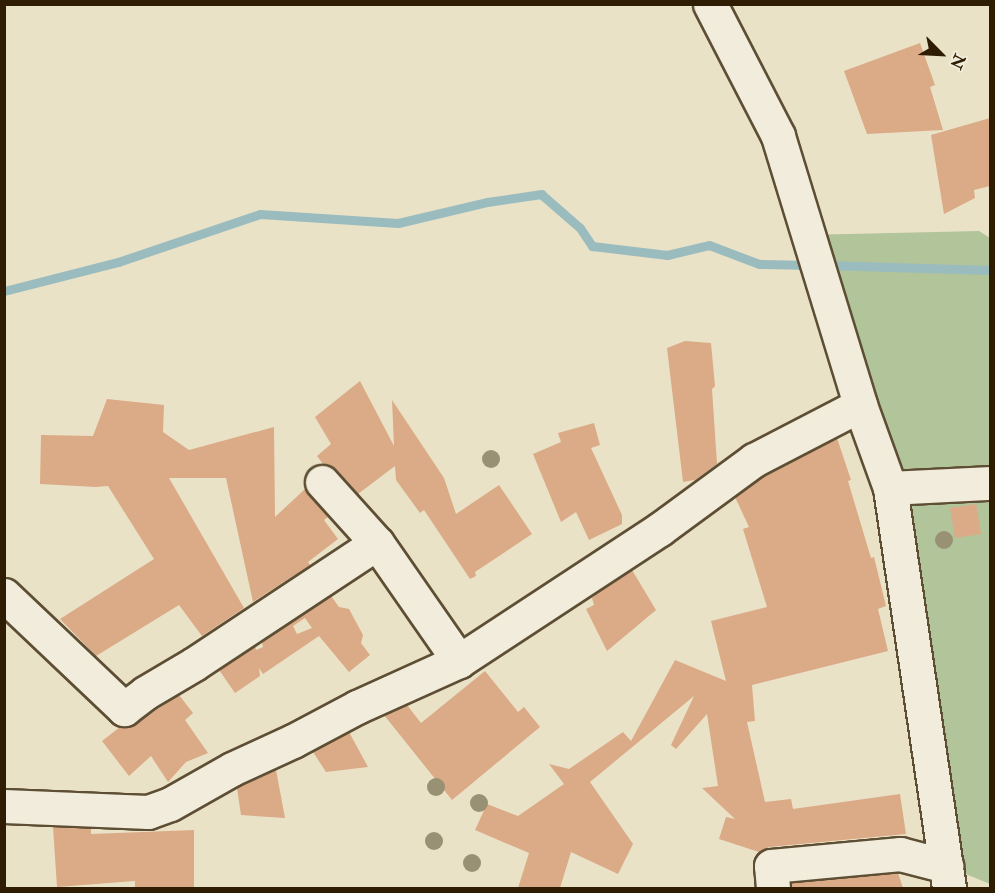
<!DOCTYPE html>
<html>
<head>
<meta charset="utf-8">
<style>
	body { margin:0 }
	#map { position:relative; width:995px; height:893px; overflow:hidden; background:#eae2c7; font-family:"IM FELL Double Pica",serif }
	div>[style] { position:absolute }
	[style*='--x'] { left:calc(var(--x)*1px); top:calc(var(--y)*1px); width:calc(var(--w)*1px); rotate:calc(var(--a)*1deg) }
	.green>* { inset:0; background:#b1c49a }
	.stream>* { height:9px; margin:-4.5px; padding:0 4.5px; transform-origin:4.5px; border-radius:4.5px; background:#9bbcbf }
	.building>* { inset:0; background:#dbaa86 }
	.roads { filter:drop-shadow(2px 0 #5d4e34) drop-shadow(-2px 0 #5d4e34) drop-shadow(0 2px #5d4e34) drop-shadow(0 -2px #5d4e34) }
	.street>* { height:33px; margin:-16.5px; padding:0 16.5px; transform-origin:16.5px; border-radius:16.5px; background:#f1ecdb }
	.trees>* { width:18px; height:18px; margin:-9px; border-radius:50%; background:#989174 }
	span { translate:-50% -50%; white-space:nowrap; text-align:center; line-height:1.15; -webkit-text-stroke:4.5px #f1ecdb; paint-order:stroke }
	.frame { position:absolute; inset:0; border:6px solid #2e1d03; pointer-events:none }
	.north { position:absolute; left:911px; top:24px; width:60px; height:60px; -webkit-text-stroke:4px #f1ecdb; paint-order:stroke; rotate:114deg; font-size:16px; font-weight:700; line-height:24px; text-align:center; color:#2e1d03 }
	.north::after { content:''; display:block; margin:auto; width:21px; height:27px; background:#2e1d03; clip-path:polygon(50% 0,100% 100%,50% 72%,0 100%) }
</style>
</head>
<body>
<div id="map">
	<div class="green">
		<i style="clip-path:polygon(979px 231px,990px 238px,990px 884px,946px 866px,857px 406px,804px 235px)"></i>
	</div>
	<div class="stream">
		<i style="--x:825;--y:265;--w:165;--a:1.7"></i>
		<i style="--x:4;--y:291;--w:118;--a:-14.3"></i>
		<i style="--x:118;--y:262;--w:150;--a:-18.7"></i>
		<i style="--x:260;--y:214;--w:138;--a:3.7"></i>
		<i style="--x:398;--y:223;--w:91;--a:-13.3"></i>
		<i style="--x:487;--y:202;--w:55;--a:-8.4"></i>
		<i style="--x:541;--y:194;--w:52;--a:41.1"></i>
		<i style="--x:580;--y:228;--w:22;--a:56"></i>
		<i style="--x:592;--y:246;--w:76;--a:6.8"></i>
		<i style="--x:667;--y:255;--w:43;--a:-13.4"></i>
		<i style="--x:709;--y:245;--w:53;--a:20.8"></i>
		<i style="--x:759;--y:264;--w:52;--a:1.1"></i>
	</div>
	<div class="building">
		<i style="clip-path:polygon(920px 43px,935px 85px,930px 87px,943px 130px,867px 134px,844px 71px)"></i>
		<i style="clip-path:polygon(990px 118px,990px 186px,974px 190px,975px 198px,944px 214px,931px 135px)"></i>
		<i style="clip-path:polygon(685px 341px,711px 343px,715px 386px,712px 389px,717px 464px,695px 480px,683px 482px,667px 348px)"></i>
		<i style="clip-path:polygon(360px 381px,394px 446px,392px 400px,444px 478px,456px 514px,499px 485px,532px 534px,475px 572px,476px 576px,470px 579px,424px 510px,420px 513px,396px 480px,395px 466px,358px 494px,336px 469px,323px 464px,317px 456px,331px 444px,315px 417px)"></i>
		<i style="clip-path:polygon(107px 399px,164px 405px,163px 432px,189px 450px,274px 427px,275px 517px,305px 489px,328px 517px,324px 520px,338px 539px,308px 562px,310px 565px,253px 602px,226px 478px,169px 478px,244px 608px,202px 636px,179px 605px,96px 656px,60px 619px,154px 559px,108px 486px,96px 487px,40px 484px,41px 435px,93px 436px)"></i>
		<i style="clip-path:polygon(594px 423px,600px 445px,591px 448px,622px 515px,622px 524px,589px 540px,576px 512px,561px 522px,533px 454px,561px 442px,558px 433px)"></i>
		<i style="clip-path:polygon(837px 438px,851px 480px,848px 481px,871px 558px,874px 557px,886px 606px,878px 609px,888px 651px,752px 685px,755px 721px,747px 722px,765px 802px,791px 799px,793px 809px,900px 794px,906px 834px,769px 847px,759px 852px,719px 839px,726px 817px,735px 819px,702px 788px,718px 786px,707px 714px,676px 749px,671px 745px,694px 696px,590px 782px,633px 844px,618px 874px,571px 852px,560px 888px,518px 888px,529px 853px,475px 830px,487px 804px,518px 816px,564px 784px,549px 764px,569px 769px,623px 732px,631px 741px,675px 660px,726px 681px,711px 621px,767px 607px,743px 529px,749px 527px,735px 497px,764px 476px)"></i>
		<i style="clip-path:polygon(976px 504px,981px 534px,955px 538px,950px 508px)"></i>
		<i style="clip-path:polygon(632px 570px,656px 610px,607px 651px,586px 609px,594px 605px,592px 598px,597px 593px)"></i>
		<i style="clip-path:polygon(evenodd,331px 596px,339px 607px,349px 609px,363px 635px,361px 643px,370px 655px,349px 672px,319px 636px,263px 674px,259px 668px,260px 676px,235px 693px,219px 670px,255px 646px,256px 650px,263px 647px,262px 642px,331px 596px,305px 618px,312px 628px,297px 634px,293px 626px,305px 618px)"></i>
		<i style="clip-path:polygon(485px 671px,518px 712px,524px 707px,540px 727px,452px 800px,384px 715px,407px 705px,421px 723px)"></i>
		<i style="clip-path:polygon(179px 695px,193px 713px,185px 720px,208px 753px,186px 762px,168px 782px,151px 756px,129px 776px,102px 741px,120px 727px,135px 724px)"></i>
		<i style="clip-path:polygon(349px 732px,368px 767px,326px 772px,313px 752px)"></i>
		<i style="clip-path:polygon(276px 770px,285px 818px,241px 815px,237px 788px)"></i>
		<i style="clip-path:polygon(53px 827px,91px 828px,91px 834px,194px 830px,194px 888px,135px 888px,135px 881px,57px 887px)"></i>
		<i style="clip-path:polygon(898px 873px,903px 888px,791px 888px,791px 883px)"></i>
	</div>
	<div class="roads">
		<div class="street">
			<i style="--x:710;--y:4;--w:148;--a:62.7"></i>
			<i style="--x:778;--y:136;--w:281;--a:73"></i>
			<i style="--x:860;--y:405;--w:88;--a:70.1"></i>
			<i style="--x:890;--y:488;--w:404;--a:81.6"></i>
			<i style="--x:322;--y:482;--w:82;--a:48"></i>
			<i style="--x:890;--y:488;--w:100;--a:-2.9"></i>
			<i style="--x:4;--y:595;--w:166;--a:43.5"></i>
			<i style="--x:124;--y:709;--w:26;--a:-37"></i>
			<i style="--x:145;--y:693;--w:57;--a:-30.6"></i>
			<i style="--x:194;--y:664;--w:219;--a:-33.5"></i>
			<i style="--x:377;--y:543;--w:144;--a:55.2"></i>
			<i style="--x:4;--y:806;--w:144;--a:2.4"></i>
			<i style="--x:148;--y:812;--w:23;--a:-20"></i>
			<i style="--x:170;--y:804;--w:71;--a:-29.4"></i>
			<i style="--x:232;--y:769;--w:67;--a:-24.7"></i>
			<i style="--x:293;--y:741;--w:72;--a:-28"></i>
			<i style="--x:357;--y:707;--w:112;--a:-24.3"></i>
			<i style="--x:459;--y:661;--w:240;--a:-33.3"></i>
			<i style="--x:660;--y:529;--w:117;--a:-36.3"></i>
			<i style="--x:754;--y:460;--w:119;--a:-27.4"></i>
			<i style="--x:773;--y:888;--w:22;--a:-95"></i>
			<i style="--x:771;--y:866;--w:130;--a:-5.3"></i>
			<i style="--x:900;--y:854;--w:48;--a:14.6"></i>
		</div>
	</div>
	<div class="trees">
		<i style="left:491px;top:459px"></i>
		<i style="left:944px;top:540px"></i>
		<i style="left:436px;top:787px"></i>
		<i style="left:479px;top:803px"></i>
		<i style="left:434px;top:841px"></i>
		<i style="left:472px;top:863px"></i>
	</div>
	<div class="frame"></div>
	<div class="north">N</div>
</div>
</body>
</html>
